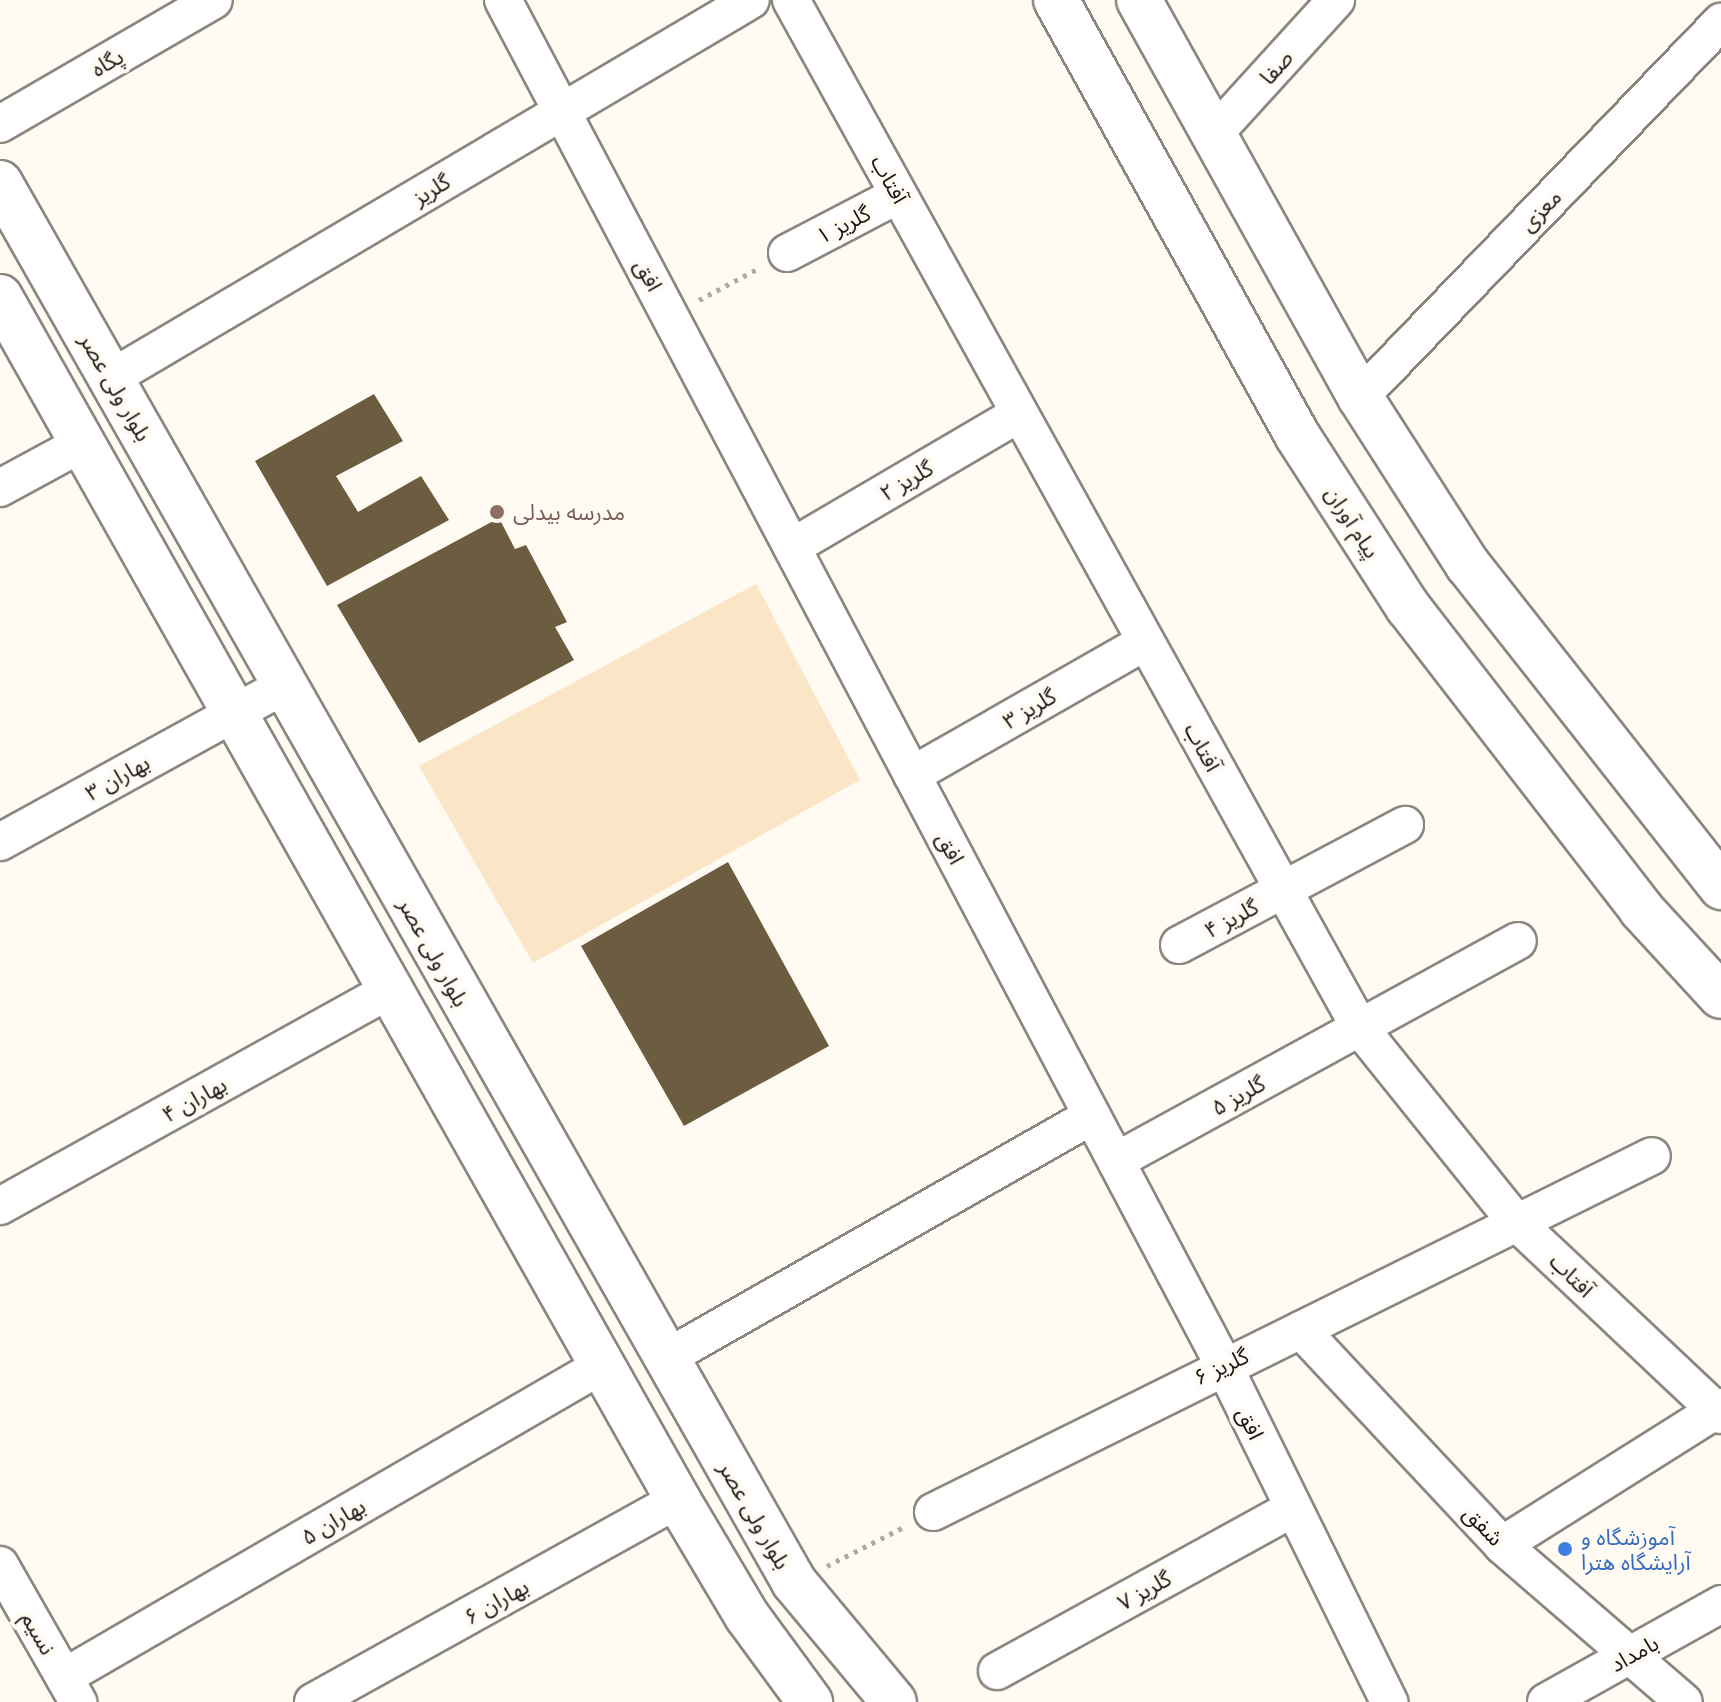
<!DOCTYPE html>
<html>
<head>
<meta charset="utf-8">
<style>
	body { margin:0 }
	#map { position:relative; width:1721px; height:1702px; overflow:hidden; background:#fffaf2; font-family:"Noto Serif","Noto Sans Arabic",serif }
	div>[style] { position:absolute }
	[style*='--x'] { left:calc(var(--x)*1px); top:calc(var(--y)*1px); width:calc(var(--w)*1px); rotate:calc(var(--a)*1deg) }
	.green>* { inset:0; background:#fae5c7 }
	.building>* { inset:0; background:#6c5c40 }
	.path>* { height:5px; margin-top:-2.5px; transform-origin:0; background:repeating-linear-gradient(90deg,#aeaaa4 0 4px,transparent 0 10px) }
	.roads { filter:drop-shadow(2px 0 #8b8680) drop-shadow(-2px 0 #8b8680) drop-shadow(0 2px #8b8680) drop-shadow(0 -2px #8b8680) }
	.minor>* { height:36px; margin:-18px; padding:0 18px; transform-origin:18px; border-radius:18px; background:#fff }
	.major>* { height:44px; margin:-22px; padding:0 22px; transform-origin:22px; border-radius:22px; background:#fff }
	.dots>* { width:22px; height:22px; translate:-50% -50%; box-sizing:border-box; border:4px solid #fffaf2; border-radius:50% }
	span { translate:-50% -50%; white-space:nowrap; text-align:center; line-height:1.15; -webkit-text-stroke:8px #fffaf2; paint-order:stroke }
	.street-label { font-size:22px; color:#1a1816 }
	.education-label { font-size:22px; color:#785e54 }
	.left { translate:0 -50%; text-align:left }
	.shop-label { font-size:22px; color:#366cbe }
</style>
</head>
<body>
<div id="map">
	<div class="green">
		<i style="clip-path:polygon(756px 584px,860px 780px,533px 963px,419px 766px)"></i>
	</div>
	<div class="building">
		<i style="clip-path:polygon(374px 394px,403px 441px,336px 476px,358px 512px,421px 476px,449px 520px,327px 586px,255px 461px)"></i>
		<i style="clip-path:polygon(499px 518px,515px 549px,526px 545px,567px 622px,555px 627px,574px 660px,419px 743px,337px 605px)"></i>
		<i style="clip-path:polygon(728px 862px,829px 1046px,684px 1126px,581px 946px)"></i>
	</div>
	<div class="path">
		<i style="--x:699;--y:300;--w:66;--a:-28.1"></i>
		<i style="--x:827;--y:1566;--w:86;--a:-26.9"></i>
	</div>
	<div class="roads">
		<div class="minor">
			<i style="--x:503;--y:0;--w:1542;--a:62.17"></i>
			<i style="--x:1223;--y:1364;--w:377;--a:63.8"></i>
			<i style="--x:791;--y:0;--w:1175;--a:61.04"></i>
			<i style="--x:1360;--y:1028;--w:250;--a:51.2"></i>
			<i style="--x:1517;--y:1223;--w:280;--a:43.3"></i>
			<i style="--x:0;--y:124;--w:247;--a:-30.1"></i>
			<i style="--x:1215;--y:133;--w:180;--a:-47.7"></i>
			<i style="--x:787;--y:253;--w:125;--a:-27.6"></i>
			<i style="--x:111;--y:378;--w:743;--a:-30.57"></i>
			<i style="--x:1360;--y:397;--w:521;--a:-46.09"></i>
			<i style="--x:0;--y:488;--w:92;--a:-28.5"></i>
			<i style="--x:792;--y:547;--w:263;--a:-30.4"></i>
			<i style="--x:912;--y:775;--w:268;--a:-29.7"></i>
			<i style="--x:0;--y:842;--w:324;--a:-28.8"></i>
			<i style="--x:1179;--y:945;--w:256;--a:-28"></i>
			<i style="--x:1116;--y:1161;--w:458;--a:-28.7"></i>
			<i style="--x:0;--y:1206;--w:444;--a:-29"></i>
			<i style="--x:1301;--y:1330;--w:294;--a:46.9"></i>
			<i style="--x:1502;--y:1545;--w:240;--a:40.8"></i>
			<i style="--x:664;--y:1359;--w:492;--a:-29.6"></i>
			<i style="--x:933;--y:1512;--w:802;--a:-26.34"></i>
			<i style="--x:1502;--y:1545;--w:259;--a:-32.2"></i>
			<i style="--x:0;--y:1565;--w:158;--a:60.3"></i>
			<i style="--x:997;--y:1671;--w:334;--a:-28.8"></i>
			<i style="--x:64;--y:1677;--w:621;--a:-30.08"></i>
			<i style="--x:313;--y:1702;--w:417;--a:-29"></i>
			<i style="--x:1546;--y:1702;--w:201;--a:-29.2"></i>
		</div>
		<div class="major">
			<i style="--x:1056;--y:0;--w:497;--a:61"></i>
			<i style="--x:1297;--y:435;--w:205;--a:57.2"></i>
			<i style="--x:1408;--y:607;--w:381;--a:52.3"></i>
			<i style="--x:1641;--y:909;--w:118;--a:47.4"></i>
			<i style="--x:1139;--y:0;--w:454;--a:60.9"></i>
			<i style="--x:1360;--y:397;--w:200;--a:57.3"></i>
			<i style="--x:1468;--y:565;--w:410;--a:51.8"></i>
			<i style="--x:0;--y:183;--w:1609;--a:60.42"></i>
			<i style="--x:794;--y:1582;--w:156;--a:50.2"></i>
			<i style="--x:0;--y:297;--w:1381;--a:60.59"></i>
			<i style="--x:678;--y:1500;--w:135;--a:59.3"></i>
			<i style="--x:747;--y:1616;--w:107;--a:53.8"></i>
		</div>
	</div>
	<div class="dots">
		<i style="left:497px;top:512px;background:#8d6e63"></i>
		<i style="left:1565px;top:1549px;background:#3f7fe0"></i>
	</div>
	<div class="street-label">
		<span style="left:107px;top:62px;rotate:-30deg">پگاه</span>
		<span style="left:1276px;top:67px;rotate:-48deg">صفا</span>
		<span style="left:890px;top:179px;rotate:61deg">آفتاب</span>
		<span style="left:431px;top:189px;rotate:-31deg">گلریز</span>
		<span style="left:1540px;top:210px;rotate:-46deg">معزی</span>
		<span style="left:843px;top:224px;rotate:-27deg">گلریز ۱</span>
		<span style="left:649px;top:275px;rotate:62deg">افق</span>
		<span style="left:116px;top:387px;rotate:60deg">بلوار ولی عصر</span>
		<span style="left:906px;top:480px;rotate:-30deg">گلریز ۲</span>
		<span style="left:1353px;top:522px;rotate:57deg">پیام آوران</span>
		<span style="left:1029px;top:708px;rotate:-30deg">گلریز ۳</span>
		<span style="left:1203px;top:747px;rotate:61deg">آفتاب</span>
		<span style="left:117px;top:777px;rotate:-29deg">بهاران ۳</span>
		<span style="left:951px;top:848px;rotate:62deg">افق</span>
		<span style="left:1231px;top:918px;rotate:-28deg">گلریز ۴</span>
		<span style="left:434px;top:952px;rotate:61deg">بلوار ولی عصر</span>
		<span style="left:1238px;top:1095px;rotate:-29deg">گلریز ۵</span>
		<span style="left:194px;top:1099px;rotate:-29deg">بهاران ۴</span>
		<span style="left:1572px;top:1275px;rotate:44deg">آفتاب</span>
		<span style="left:1221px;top:1366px;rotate:-25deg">گلریز ۶</span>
		<span style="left:1251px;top:1423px;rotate:65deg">افق</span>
		<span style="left:755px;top:1515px;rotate:60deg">بلوار ولی عصر</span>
		<span style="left:333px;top:1521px;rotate:-30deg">بهاران ۵</span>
		<span style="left:1484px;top:1525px;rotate:46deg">شفق</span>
		<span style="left:1144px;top:1590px;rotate:-29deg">گلریز ۷</span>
		<span style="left:496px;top:1601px;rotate:-29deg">بهاران ۶</span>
		<span style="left:39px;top:1633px;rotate:60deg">نسیم</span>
		<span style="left:1634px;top:1653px;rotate:-29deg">بامداد</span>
	</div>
	<div class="education-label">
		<span class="left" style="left:513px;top:512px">مدرسه بیدلی</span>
	</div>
	<div class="shop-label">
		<span class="left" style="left:1581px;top:1549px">آموزشگاه و<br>آرایشگاه هترا</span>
	</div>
</div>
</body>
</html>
